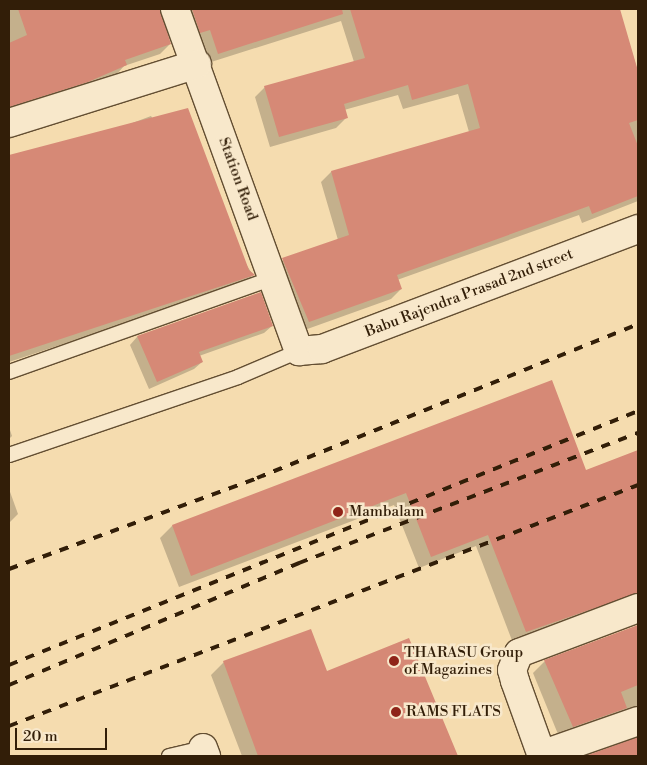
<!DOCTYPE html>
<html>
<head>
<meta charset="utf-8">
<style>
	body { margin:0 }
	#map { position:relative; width:647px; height:765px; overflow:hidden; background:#f5dcaf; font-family:"Libre Bodoni",serif }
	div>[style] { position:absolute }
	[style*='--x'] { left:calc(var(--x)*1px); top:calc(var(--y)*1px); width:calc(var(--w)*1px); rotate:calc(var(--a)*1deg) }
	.shadow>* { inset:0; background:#0003 }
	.building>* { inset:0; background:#d68976 }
	.roads { filter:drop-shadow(1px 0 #634e32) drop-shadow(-1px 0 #634e32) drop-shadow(0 1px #634e32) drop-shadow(0 -1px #634e32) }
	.service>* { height:14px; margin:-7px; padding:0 7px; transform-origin:7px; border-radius:7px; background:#f8e8cb }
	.minor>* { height:28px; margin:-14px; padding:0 14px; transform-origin:14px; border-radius:14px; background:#f8e8cb }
	.rail>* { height:4px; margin-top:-2px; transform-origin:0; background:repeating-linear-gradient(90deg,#321e08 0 9px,transparent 0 18px) }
	.dots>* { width:14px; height:14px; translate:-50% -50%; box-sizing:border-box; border:2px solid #f8e8cb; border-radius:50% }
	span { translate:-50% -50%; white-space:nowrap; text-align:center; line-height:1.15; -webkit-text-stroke:5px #f8e8cb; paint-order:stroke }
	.street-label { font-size:15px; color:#321e08 }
	.poi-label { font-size:15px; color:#321e08 }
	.left { translate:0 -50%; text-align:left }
	.frame { position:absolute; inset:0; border:10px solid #321e08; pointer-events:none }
	.scale { position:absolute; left:15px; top:728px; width:92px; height:22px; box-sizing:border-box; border:2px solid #321e08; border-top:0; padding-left:6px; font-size:15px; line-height:18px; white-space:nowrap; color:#321e08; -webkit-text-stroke:4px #f8e8cb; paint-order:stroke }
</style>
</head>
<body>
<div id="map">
	<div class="shadow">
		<i style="clip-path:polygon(9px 9px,159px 9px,170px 44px,160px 54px,124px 66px,116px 75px,9px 112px)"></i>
		<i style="clip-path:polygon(176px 9px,619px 9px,638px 72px,638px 201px,582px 223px,579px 215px,397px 280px,401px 289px,391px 299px,299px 332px,273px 270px,283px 260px,338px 240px,321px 182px,331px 172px,469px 132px,458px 94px,403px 109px,398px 95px,344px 110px,346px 118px,336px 128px,270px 147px,255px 97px,265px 87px,354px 62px,341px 21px,208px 63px)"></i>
		<i style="clip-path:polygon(151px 116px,253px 275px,244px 284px,9px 362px,9px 157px,98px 136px)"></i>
		<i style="clip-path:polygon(272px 326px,264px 333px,199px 356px,202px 362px,194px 369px,149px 389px,130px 345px,137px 337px)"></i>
		<i style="clip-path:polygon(551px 382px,585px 471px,638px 451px,638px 593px,626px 594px,638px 596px,513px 643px,476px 546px,419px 568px,394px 505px,179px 587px,160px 538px,172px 526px)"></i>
		<i style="clip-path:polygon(9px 427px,12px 436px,9px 439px)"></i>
		<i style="clip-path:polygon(9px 489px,18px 514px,9px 523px)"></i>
		<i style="clip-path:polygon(638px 626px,638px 726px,560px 739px,533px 673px,545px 661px)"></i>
		<i style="clip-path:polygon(408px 639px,456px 756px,242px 756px,211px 675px,224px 662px,326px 673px)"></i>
		<i style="clip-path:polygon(638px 737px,638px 756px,589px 756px)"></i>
	</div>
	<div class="building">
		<i style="clip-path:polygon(18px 9px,160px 9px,171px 44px,125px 60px,127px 65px,88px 82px,9px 107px,9px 43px,27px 35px)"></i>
		<i style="clip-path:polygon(192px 9px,342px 9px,343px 14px,218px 54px,210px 30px,200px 33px)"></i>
		<i style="clip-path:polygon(350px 9px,620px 9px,638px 71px,638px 120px,629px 123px,638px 146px,638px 196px,592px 214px,589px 206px,397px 275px,402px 289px,309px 322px,282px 258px,349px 235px,331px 171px,480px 128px,468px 84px,412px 100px,408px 85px,344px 104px,348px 118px,279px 137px,264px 86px,365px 58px)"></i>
		<i style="clip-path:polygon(188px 108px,249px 270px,255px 275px,9px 356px,9px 155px)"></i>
		<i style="clip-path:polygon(261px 292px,273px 326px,199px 352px,203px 362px,157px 382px,137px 336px)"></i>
		<i style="clip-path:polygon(552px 380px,586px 470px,638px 450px,638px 593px,526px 632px,488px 535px,431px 557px,406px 493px,191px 576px,172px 525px)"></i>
		<i style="clip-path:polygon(638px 625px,638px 685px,621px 692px,627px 708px,573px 727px,544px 660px)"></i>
		<i style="clip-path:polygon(311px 629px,327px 671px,409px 638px,458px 756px,258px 756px,223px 661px)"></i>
		<i style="clip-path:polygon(638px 737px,638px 756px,585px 756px)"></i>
	</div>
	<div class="roads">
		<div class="service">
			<i style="--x:9;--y:372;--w:280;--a:-19.6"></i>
			<i style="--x:9;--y:455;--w:242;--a:-18.8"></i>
			<i style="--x:238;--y:377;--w:66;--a:-23.1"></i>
			<i style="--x:169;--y:756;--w:35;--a:-13"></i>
		</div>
		<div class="minor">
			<i style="--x:175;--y:9;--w:364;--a:70.1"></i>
			<i style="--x:299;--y:351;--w:23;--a:-5"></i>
			<i style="--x:322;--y:349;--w:338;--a:-20.8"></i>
			<i style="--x:9;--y:123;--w:197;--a:-17.4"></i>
			<i style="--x:203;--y:748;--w:9;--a:69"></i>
			<i style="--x:541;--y:755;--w:103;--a:-19.3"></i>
			<i style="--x:542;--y:756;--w:80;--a:-109.8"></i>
			<i style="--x:515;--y:681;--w:11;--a:-105"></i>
			<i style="--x:512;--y:670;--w:18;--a:-68"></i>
			<i style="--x:519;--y:653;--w:127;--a:-20.7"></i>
		</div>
	</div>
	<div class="rail">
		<i style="--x:9;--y:569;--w:264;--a:-20.1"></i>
		<i style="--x:257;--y:478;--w:411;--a:-22"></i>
		<i style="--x:9;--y:665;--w:678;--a:-21.99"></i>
		<i style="--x:9;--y:685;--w:315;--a:-22.8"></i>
		<i style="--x:299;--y:563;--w:363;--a:-21"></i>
		<i style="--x:9;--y:726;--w:674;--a:-20.96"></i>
	</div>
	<div class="dots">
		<i style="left:338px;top:512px;background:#8f2418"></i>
		<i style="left:394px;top:661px;background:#8f2418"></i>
		<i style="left:396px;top:712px;background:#8f2418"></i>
	</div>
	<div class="street-label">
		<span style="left:238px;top:179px;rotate:70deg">Station Road</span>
		<span style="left:469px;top:293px;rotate:-21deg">Babu Rajendra Prasad 2nd street</span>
	</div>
	<div class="poi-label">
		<span class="left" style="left:349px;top:512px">Mambalam</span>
		<span class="left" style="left:404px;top:661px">THARASU Group<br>of Magazines</span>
		<span class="left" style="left:406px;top:712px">RAMS FLATS</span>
	</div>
	<div class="frame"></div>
	<div class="scale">20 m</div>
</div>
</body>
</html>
